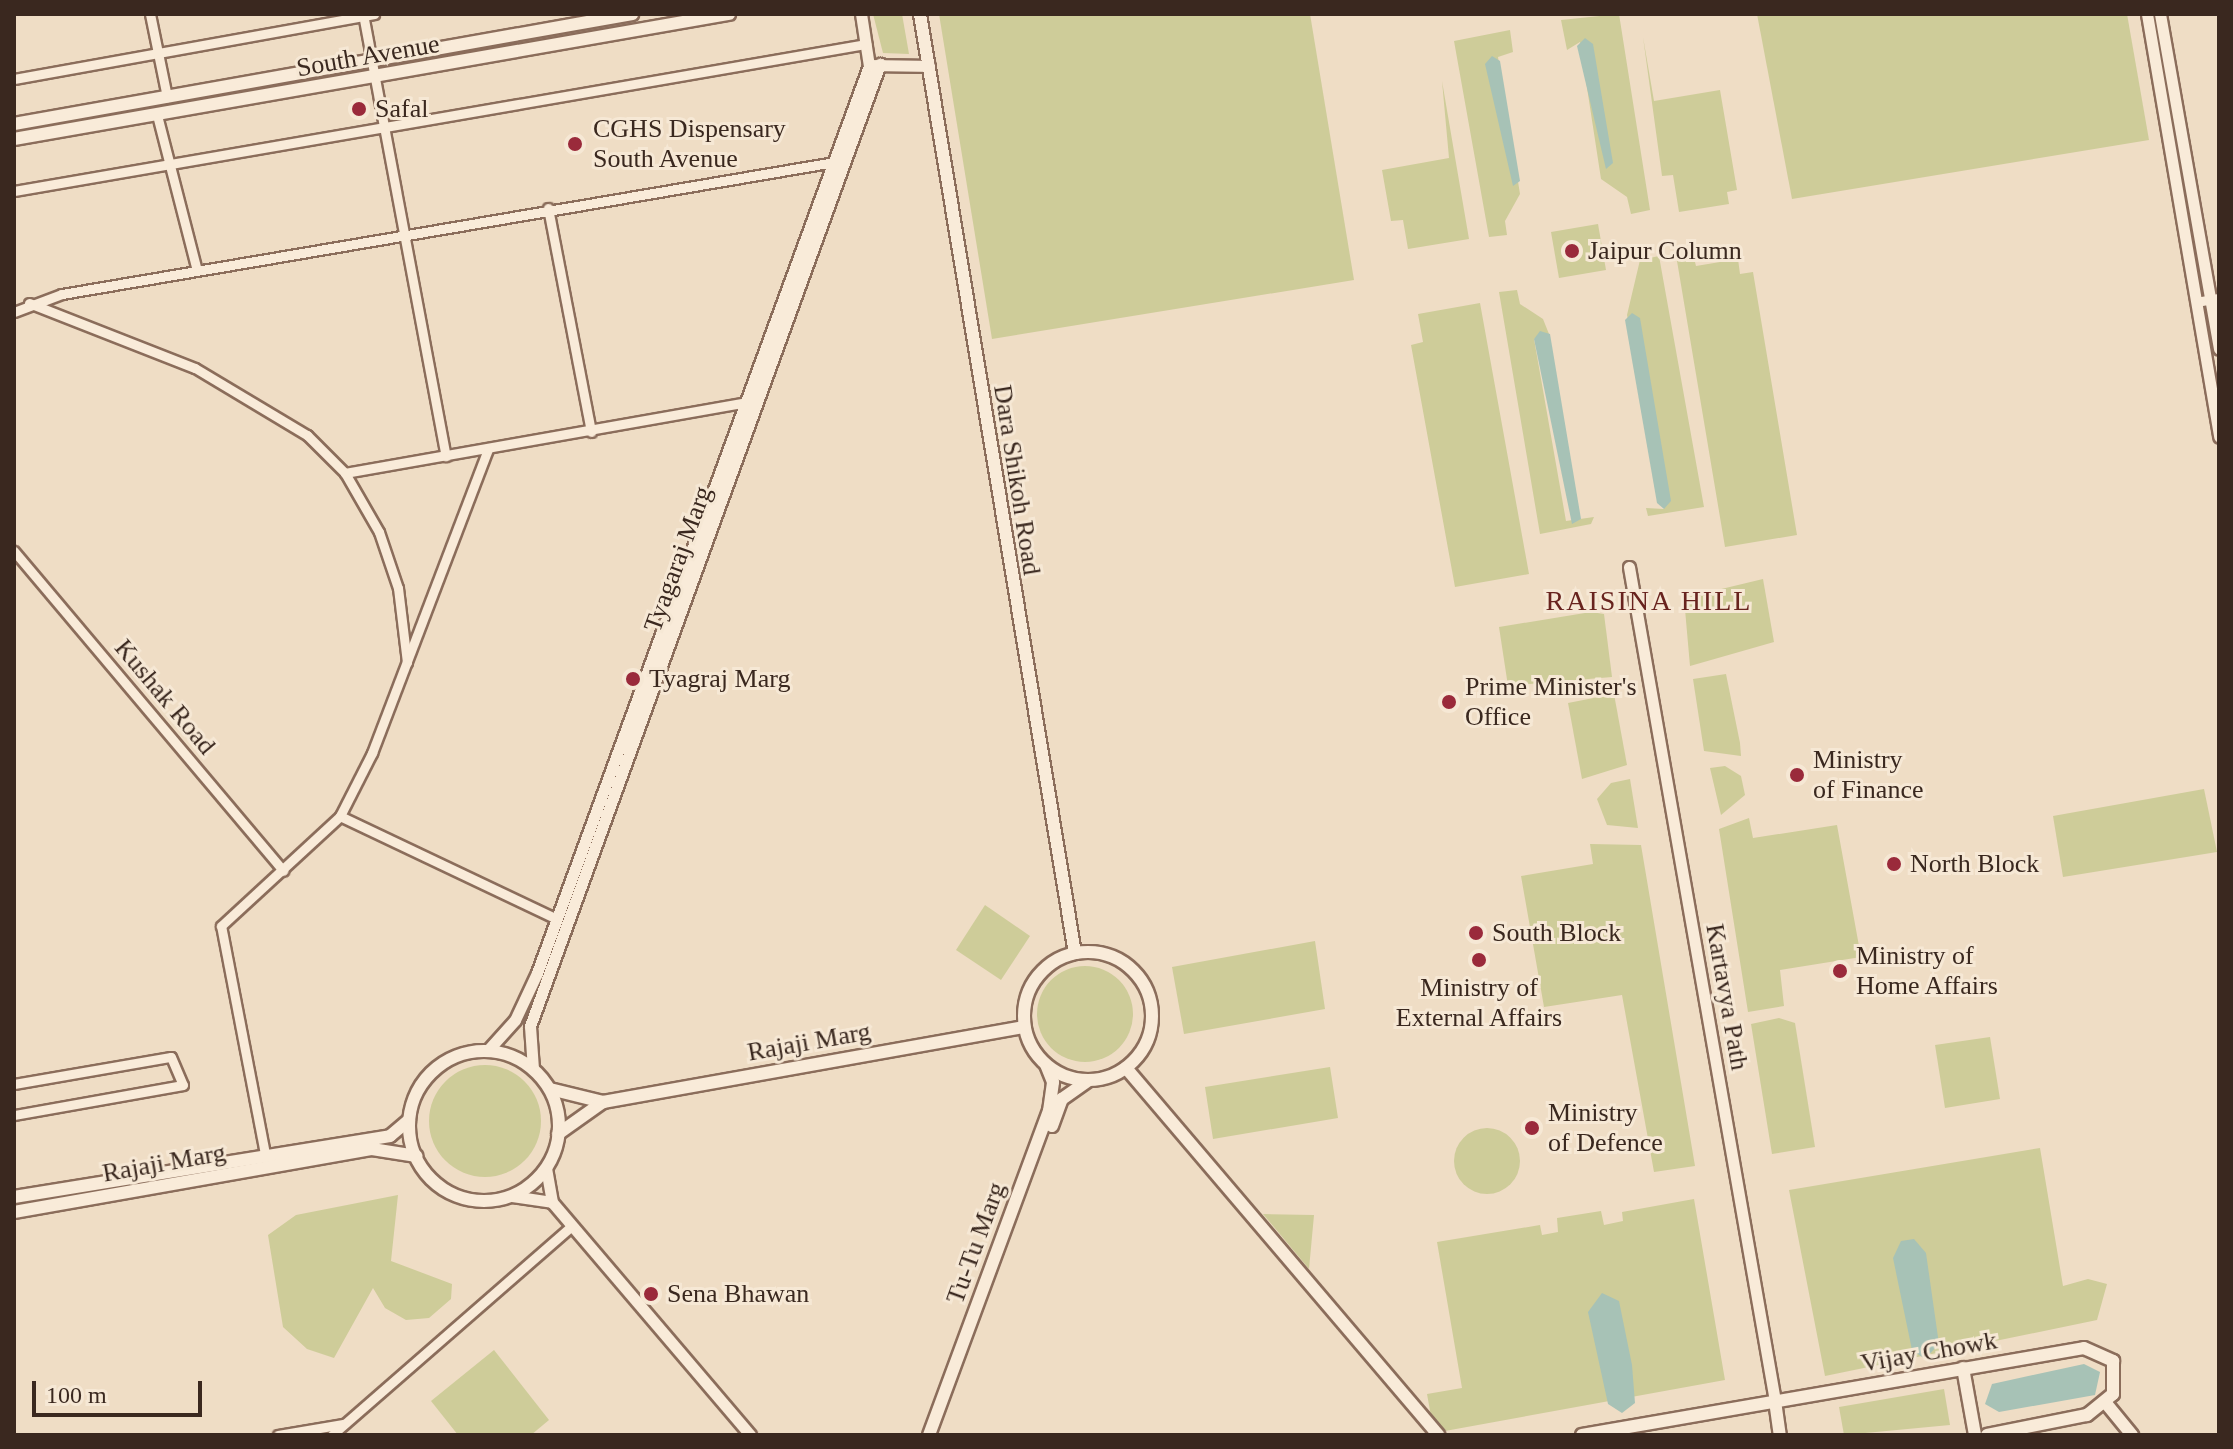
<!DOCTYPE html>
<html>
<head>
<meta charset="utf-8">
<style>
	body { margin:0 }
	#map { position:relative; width:2233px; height:1449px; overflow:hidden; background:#efddc5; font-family:"Times New Roman",serif }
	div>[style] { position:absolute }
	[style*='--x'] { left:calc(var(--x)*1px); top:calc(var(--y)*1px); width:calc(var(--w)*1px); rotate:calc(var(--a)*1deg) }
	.green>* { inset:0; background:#cecc99 }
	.round { border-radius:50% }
	.water>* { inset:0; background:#a7c2b6 }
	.roads { filter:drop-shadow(2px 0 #8b6d5b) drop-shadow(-2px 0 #8b6d5b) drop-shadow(0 2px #8b6d5b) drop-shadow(0 -2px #8b6d5b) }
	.minor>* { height:9px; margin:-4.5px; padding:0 4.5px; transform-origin:4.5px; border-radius:4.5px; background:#f9ebd9 }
	.tertiary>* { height:11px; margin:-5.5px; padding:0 5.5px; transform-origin:5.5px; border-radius:5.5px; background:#f9ebd9 }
	.secondary>* { height:12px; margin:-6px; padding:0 6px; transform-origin:6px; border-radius:6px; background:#f9ebd9 }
	.secondary>.ring { margin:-6px; padding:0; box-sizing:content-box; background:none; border:12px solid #f9ebd9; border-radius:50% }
	.dots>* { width:22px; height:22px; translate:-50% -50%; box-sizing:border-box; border:4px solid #f6e8d5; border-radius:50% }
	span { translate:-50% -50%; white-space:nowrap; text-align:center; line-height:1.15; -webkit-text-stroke:6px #f6e8d5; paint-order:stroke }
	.street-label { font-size:26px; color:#3a281f }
	.poi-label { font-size:26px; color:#3a281f }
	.left { translate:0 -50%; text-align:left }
	.neighbourhood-label { font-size:28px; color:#68231e; letter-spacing:2px }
	.frame { position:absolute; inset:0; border:16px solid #3a281f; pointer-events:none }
	.scale { position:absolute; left:32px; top:1381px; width:170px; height:36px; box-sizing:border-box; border:4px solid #3a281f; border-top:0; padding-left:10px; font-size:24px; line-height:28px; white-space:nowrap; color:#3a281f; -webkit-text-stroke:6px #f6e8d5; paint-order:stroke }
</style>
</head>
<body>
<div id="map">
	<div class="green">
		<i style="clip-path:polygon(873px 14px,902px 14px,909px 54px,883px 53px)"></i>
		<i style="clip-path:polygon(939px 14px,1310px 14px,1354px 280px,992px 339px)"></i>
		<i style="clip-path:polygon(1619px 14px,1650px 210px,1631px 214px,1627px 197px,1601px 179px,1580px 42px,1567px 50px,1561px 20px)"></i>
		<i style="clip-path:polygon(1757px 14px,2127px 14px,2149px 140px,1792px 199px)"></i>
		<i style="clip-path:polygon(1510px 30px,1513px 52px,1498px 57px,1520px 194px,1505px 221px,1507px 235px,1489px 237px,1454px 41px)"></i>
		<i style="clip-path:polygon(1643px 37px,1654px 101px,1720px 90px,1737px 190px,1727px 192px,1729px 204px,1679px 212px,1673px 175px,1662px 176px)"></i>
		<i style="clip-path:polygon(1442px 81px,1469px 239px,1408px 249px,1403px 220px,1391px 221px,1382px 170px,1449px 158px)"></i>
		<i style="clip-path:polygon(1598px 224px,1606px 270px,1559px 278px,1551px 232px)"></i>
		<i style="clip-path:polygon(1659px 256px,1704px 507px,1648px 516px,1646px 508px,1664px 509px,1627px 315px,1640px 260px)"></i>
		<i style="clip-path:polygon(1694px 258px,1696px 266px,1738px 259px,1740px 274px,1753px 272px,1797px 535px,1725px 547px,1677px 261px)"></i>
		<i style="clip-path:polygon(1517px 290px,1520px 304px,1543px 319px,1549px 334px,1534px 339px,1566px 521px,1594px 517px,1591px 524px,1540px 534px,1499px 292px)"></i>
		<i style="clip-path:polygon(1480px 303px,1529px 574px,1455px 587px,1411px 345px,1423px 342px,1418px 314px)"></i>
		<i style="clip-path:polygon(1763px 579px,1774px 642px,1690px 666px,1684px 598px)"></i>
		<i style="clip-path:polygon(1591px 612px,1604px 614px,1612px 677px,1508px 686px,1499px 627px)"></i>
		<i style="clip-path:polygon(1726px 674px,1740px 743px,1741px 756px,1704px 751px,1693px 679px)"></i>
		<i style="clip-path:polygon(1614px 694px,1627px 765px,1582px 779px,1568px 703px)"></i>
		<i style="clip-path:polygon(1725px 766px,1741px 776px,1745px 795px,1721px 815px,1710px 768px)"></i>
		<i style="clip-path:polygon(1630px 779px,1638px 828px,1607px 825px,1597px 799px,1611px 783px)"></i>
		<i style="clip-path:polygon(2204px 789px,2217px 852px,2063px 877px,2053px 816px)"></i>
		<i style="clip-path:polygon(1749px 818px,1753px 838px,1837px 825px,1861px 957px,1780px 970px,1784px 1006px,1748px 1012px,1719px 829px)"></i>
		<i style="clip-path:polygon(1590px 844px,1641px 845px,1695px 1166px,1654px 1172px,1622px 995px,1544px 1007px,1521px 876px,1593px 864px)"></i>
		<i style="clip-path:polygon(985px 905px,1030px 936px,1001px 980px,956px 950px)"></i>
		<i style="clip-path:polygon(1315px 941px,1325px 1009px,1184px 1034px,1172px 967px)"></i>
		<i class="round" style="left:1037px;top:966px;width:96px;height:96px"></i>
		<i style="clip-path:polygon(1779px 1018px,1795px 1023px,1815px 1147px,1772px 1154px,1751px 1024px)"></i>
		<i style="clip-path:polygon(1990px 1037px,2000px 1099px,1945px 1108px,1935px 1045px)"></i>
		<i class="round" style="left:429px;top:1065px;width:112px;height:112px"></i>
		<i style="clip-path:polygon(1330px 1067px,1338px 1118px,1213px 1139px,1205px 1087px)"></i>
		<i class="round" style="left:1454px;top:1128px;width:66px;height:66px"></i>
		<i style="clip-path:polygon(2040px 1148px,2063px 1286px,2088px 1279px,2107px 1284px,2097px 1320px,1825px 1376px,1789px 1190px)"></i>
		<i style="clip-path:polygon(398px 1195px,391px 1261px,452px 1284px,451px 1299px,429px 1318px,406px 1320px,385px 1308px,373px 1288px,334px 1358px,307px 1349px,283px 1327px,268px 1235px,296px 1215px)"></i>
		<i style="clip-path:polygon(1694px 1199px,1725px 1380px,1434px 1433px,1427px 1394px,1462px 1388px,1437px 1242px,1540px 1225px,1542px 1235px,1558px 1232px,1557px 1218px,1601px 1211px,1604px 1225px,1623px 1221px,1622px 1212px)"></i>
		<i style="clip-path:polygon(1263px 1214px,1314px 1215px,1309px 1269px)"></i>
		<i style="clip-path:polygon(494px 1350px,549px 1420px,531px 1435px,458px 1435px,431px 1401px)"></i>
		<i style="clip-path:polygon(1944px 1389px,1950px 1425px,1844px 1435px,1839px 1407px)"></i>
	</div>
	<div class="water">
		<i style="clip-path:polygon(1585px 38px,1593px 44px,1613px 163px,1606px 169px,1577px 46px)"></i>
		<i style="clip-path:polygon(1492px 56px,1500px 61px,1520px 181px,1513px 186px,1485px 64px)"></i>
		<i style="clip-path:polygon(1632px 313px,1640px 318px,1671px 501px,1664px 509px,1657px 503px,1625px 320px)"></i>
		<i style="clip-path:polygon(1540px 331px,1550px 334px,1581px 519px,1572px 524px,1534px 339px)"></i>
		<i style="clip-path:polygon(1914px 1239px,1926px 1253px,1939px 1344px,1925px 1359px,1912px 1350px,1893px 1258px,1901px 1241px)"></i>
		<i style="clip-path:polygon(1602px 1293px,1619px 1301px,1632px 1365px,1635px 1403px,1622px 1413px,1608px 1404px,1588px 1312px)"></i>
		<i style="clip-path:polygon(2084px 1364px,2100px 1372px,2095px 1395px,1999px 1412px,1985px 1404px,1992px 1384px)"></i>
	</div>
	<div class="roads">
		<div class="minor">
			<i style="--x:150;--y:14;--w:85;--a:78.4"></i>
			<i style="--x:363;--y:14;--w:450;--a:79.4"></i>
			<i style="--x:14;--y:79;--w:366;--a:-10.2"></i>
			<i style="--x:157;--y:115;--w:161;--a:75.6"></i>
			<i style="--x:14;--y:191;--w:865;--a:-9.79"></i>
			<i style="--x:548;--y:208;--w:228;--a:79.1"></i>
			<i style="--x:2196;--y:302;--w:23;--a:-10"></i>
			<i style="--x:29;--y:303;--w:178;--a:21.4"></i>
			<i style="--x:195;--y:368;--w:131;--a:30.9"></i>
			<i style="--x:307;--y:435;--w:54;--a:45"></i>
			<i style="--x:345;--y:473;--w:68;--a:60"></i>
			<i style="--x:379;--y:532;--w:59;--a:71.3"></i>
			<i style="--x:398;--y:588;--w:75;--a:83.1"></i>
			<i style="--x:14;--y:312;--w:51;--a:-20.6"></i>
			<i style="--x:62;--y:294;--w:783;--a:-9.7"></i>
			<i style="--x:345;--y:473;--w:407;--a:-10"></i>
			<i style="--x:14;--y:551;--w:418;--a:49.9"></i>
			<i style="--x:340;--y:816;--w:240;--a:25.4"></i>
			<i style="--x:14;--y:1084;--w:159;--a:-9.8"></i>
			<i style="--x:171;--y:1057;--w:30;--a:67"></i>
			<i style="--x:183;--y:1085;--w:172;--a:169.9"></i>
			<i style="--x:266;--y:1159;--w:237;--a:-100.9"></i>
			<i style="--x:221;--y:926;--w:162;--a:-42.7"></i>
			<i style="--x:340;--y:816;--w:71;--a:-63.1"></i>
			<i style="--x:372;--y:753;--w:325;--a:-69.1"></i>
			<i style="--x:278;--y:1435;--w:66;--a:-9.6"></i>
			<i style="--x:332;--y:1435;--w:318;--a:-41.1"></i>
		</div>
		<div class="tertiary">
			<i style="--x:2147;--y:14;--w:429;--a:80.3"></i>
			<i style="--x:2160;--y:14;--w:340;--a:80"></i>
			<i style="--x:874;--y:65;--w:55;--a:1"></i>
			<i style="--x:1629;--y:567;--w:847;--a:80.07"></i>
			<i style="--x:488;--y:1050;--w:40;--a:-48"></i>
			<i style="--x:515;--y:1020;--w:52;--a:-64.9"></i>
			<i style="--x:537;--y:973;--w:966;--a:-69.9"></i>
			<i style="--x:869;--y:66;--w:53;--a:-98.7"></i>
			<i style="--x:533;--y:1069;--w:43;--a:-94"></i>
			<i style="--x:530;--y:1026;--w:1024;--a:-70.01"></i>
			<i style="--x:546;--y:1168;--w:35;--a:80"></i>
			<i style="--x:512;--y:1196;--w:40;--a:8.5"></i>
			<i style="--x:552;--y:1202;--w:306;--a:49.6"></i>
		</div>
		<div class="secondary">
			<i style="--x:920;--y:14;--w:952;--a:80.63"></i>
			<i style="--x:14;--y:124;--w:628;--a:-10.09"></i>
			<i style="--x:14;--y:139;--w:726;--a:-9.92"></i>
			<i class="ring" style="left:1024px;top:952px;width:116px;height:116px"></i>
			<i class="ring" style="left:409px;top:1051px;width:138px;height:138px"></i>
			<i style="--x:1126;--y:1068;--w:482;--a:49.6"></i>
			<i style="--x:550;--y:1089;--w:55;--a:13.8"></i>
			<i style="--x:603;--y:1102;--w:428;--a:-10.1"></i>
			<i style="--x:1052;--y:1126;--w:29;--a:-70"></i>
			<i style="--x:1062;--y:1099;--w:32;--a:-35"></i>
			<i style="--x:558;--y:1134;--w:55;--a:-35.4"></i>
			<i style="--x:14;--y:1197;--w:381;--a:-9.2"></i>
			<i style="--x:390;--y:1136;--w:25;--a:-40"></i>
			<i style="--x:14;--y:1212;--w:364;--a:-10"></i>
			<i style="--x:372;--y:1149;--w:45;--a:9"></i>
			<i style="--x:1963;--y:1368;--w:68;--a:79.8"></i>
			<i style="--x:1775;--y:1401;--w:34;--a:82"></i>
			<i style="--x:2105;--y:1402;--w:43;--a:50.7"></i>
			<i style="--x:929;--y:1435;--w:346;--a:-69.7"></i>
			<i style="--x:1049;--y:1111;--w:29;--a:-82"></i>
			<i style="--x:1053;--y:1082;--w:18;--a:-112"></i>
			<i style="--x:1582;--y:1435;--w:509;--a:-9.83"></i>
			<i style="--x:2084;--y:1348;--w:32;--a:24"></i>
			<i style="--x:2113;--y:1361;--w:33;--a:90"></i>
			<i style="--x:2113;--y:1394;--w:33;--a:141"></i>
			<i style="--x:2087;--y:1415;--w:102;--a:168.7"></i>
		</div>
	</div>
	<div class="dots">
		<i style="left:359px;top:109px;background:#9a2a3b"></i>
		<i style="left:575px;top:144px;background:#9a2a3b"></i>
		<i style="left:1572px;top:251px;background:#9a2a3b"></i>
		<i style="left:633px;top:679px;background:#9a2a3b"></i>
		<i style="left:1449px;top:702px;background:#9a2a3b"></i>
		<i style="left:1797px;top:775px;background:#9a2a3b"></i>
		<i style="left:1894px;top:864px;background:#9a2a3b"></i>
		<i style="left:1476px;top:933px;background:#9a2a3b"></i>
		<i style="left:1479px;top:960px;background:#9a2a3b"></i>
		<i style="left:1840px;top:971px;background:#9a2a3b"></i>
		<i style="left:1532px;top:1128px;background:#9a2a3b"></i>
		<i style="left:651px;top:1294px;background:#9a2a3b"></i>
	</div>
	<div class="street-label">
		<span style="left:368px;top:56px;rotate:-10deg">South Avenue</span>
		<span style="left:1017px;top:480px;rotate:81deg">Dara Shikoh Road</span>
		<span style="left:678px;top:559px;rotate:-70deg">Tyagaraj Marg</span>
		<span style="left:165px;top:697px;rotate:50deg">Kushak Road</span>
		<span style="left:1727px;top:997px;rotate:80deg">Kartavya Path</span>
		<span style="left:809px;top:1042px;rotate:-10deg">Rajaji Marg</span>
		<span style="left:164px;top:1163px;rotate:-10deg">Rajaji Marg</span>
		<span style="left:976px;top:1243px;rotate:-70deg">Tu-Tu Marg</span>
		<span style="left:1929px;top:1352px;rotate:-10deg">Vijay Chowk</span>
	</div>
	<div class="poi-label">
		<span class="left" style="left:375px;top:109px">Safal</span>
		<span class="left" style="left:593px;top:144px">CGHS Dispensary<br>South Avenue</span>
		<span class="left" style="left:1588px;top:251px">Jaipur Column</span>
		<span class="left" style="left:649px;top:679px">Tyagraj Marg</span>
		<span class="left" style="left:1465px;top:702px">Prime Minister's<br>Office</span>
		<span class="left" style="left:1813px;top:775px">Ministry<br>of Finance</span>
		<span class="left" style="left:1910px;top:864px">North Block</span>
		<span class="left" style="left:1492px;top:933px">South Block</span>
		<span class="left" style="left:1856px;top:971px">Ministry of<br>Home Affairs</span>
		<span style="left:1479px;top:1003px">Ministry of<br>External Affairs</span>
		<span class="left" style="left:1548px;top:1128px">Ministry<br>of Defence</span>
		<span class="left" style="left:667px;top:1294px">Sena Bhawan</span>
	</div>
	<div class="neighbourhood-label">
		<span style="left:1649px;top:601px">RAISINA HILL</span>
	</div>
	<div class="frame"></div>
	<div class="scale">100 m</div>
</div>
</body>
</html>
